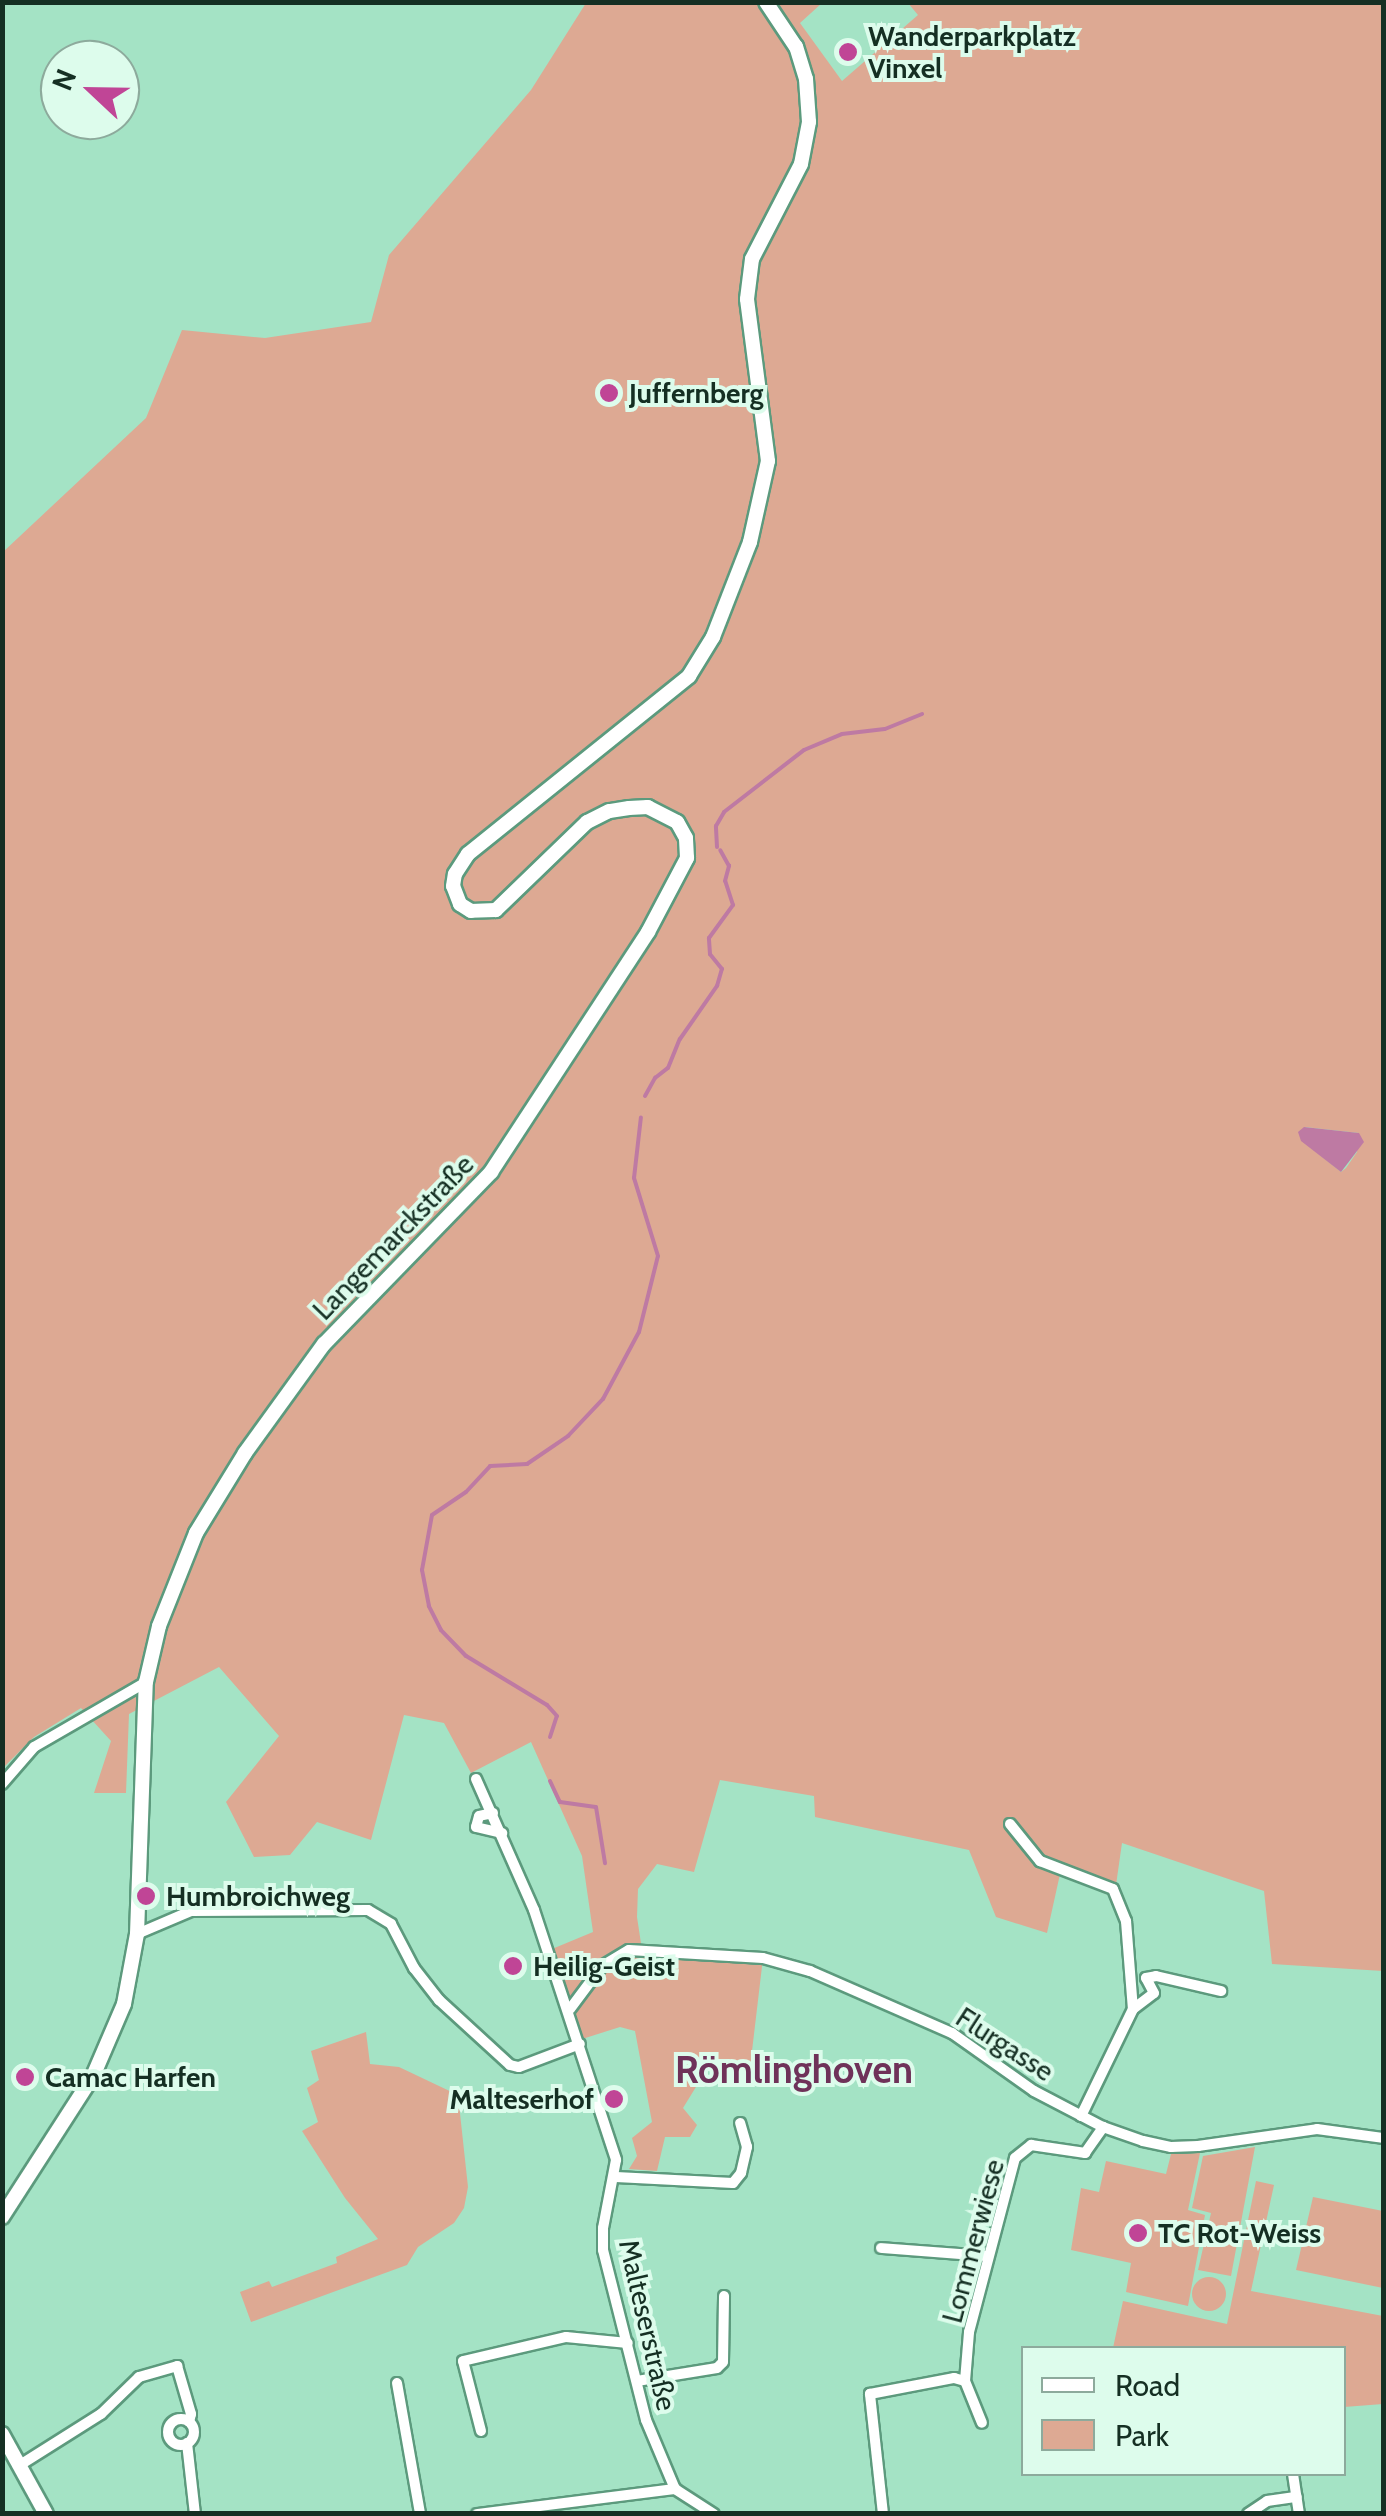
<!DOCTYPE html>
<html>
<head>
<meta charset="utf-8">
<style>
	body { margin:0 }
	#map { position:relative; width:1386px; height:2516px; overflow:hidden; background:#a4e3c5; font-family:Cabin,sans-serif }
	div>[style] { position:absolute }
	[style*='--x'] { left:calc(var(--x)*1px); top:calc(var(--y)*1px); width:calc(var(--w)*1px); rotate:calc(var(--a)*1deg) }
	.green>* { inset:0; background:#dda993 }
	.round { border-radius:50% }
	.water>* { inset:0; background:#be7aa3 }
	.stream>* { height:4px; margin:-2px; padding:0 2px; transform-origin:2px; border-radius:2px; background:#be7aa3 }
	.roads { filter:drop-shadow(2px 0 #5c9a7d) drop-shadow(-2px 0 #5c9a7d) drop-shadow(0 2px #5c9a7d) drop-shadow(0 -2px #5c9a7d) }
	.street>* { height:10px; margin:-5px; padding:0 5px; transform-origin:5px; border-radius:5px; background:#fff }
	.street>.ring { margin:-5px; padding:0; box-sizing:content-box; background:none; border:10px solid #fff; border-radius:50% }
	.secondary>* { height:14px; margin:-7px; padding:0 7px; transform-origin:7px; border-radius:7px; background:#fff }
	.dots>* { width:28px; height:28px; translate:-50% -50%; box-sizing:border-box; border:5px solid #ddfcec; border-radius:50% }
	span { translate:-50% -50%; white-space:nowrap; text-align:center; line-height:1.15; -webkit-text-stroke:8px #ddfcec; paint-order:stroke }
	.poi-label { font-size:28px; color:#152f23; font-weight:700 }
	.left { translate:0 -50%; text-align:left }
	.right { translate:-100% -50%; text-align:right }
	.street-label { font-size:28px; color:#152f23 }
	.district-label { font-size:38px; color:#6f3259; font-weight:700 }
	.frame { position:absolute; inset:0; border:5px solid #152f23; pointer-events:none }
	.legend { position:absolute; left:1021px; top:2346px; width:325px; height:130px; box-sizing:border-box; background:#ddfcec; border:2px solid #8daa9c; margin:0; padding:12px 18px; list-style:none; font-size:30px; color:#152f23 }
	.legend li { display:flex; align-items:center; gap:20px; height:50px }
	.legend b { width:50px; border:2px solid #8daa9c }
	.north { position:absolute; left:40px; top:40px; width:100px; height:100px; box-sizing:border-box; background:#ddfcec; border:2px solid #8daa9c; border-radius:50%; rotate:292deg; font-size:28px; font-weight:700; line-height:40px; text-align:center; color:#152f23 }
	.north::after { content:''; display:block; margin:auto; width:35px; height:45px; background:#c04596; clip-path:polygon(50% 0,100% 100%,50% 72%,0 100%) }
</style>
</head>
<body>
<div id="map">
	<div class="green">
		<i style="clip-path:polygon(evenodd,586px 3px,822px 3px,800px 23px,842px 81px,918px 15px,908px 3px,1383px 3px,1383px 1971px,1272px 1964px,1264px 1891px,1122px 1843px,1116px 1885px,1062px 1865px,1047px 1933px,996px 1917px,969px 1850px,815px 1817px,814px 1796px,720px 1780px,694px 1872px,657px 1864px,638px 1889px,637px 1917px,642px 1950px,763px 1958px,750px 2068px,707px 2069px,683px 2108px,697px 2125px,690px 2137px,665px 2137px,657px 2171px,629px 2169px,637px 2156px,632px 2138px,652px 2122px,635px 2031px,620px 2027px,579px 2040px,552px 1949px,593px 1932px,582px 1856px,531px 1742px,471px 1773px,444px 1723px,404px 1715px,371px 1840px,317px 1822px,290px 1855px,254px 1857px,226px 1802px,279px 1736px,219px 1667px,129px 1714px,126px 1793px,94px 1793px,111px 1741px,81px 1708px,34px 1737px,3px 1768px,3px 552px,146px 418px,182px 330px,265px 338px,371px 322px,389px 255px,531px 90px,586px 3px,1305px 1127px,1359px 1133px,1357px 1152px,1346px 1168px,1341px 1172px,1315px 1151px,1305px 1127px)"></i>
		<i style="clip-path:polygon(366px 2032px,370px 2064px,399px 2067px,458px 2095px,468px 2187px,464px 2208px,454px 2223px,418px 2247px,407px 2265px,251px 2322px,240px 2292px,269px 2281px,272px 2287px,337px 2263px,336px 2257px,378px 2239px,345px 2198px,302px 2131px,318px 2122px,307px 2088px,319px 2080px,311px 2051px)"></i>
		<i style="clip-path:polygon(1255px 2147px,1231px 2276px,1198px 2270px,1211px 2213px,1192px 2208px,1203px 2156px)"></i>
		<i style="clip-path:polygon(1200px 2153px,1188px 2210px,1205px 2215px,1188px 2306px,1126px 2292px,1131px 2263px,1071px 2250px,1081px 2188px,1099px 2192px,1106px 2161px,1166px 2174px,1171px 2154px)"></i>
		<i style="clip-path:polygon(1256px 2181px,1274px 2185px,1251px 2291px,1383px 2316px,1383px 2404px,1344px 2407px,1344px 2348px,1113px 2348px,1123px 2301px,1227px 2324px)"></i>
		<i style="clip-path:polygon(1313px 2197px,1383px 2211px,1383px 2288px,1296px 2270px)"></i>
		<i class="round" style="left:1192px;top:2277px;width:34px;height:34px"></i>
	</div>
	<div class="water">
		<i style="clip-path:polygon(1304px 1127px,1359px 1133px,1364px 1142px,1341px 1172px,1301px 1141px,1298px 1132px)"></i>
	</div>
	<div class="stream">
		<i style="--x:717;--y:847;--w:21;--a:-93"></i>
		<i style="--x:716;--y:826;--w:16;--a:-60"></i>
		<i style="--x:724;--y:812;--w:101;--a:-37.8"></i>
		<i style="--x:804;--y:750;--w:41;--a:-22.8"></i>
		<i style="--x:842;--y:734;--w:43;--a:-6.6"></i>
		<i style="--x:885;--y:729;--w:40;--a:-22"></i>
		<i style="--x:645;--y:1096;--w:21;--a:-61"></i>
		<i style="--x:655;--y:1078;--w:16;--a:-38"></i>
		<i style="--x:668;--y:1068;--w:31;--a:-68"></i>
		<i style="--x:680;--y:1039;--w:65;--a:-55.1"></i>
		<i style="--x:717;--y:986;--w:18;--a:-74"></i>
		<i style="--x:722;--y:969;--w:19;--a:-129"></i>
		<i style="--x:710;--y:954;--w:16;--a:-94"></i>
		<i style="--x:709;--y:938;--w:41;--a:-54"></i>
		<i style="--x:733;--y:905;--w:25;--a:-108"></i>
		<i style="--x:725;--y:881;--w:16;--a:-75"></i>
		<i style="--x:729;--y:866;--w:18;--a:-119"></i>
		<i style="--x:550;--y:1737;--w:22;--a:-72"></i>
		<i style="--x:557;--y:1716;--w:15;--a:-132"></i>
		<i style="--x:547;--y:1705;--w:95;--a:-148.8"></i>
		<i style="--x:466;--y:1656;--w:36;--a:-134"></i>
		<i style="--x:441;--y:1630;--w:27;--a:-117"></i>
		<i style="--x:429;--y:1606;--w:37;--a:-101"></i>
		<i style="--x:422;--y:1570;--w:56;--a:-79.7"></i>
		<i style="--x:432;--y:1515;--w:41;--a:-34.1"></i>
		<i style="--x:466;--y:1492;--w:35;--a:-47"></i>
		<i style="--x:490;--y:1466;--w:37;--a:-3"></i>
		<i style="--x:527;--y:1464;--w:50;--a:-34.3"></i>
		<i style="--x:568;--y:1436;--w:51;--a:-46.6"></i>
		<i style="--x:603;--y:1399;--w:76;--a:-61.8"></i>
		<i style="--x:639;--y:1332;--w:78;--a:-76"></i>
		<i style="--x:658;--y:1256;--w:82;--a:-107.1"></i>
		<i style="--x:634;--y:1178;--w:61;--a:-83.5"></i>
		<i style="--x:550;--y:1781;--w:23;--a:65"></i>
		<i style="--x:560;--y:1802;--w:36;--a:8"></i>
		<i style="--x:596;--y:1807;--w:57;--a:80.9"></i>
	</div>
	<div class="roads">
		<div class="street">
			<i style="--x:476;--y:1779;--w:143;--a:66.1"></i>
			<i style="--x:534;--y:1910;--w:263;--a:71.8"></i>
			<i style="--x:616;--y:2160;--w:69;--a:100.8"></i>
			<i style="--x:603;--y:2228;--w:22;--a:90"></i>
			<i style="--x:603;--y:2250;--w:175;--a:75.8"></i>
			<i style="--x:646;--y:2420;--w:75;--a:67.2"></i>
			<i style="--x:675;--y:2489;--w:46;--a:32.7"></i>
			<i style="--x:2;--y:1784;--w:49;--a:-49.1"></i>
			<i style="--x:34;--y:1747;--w:129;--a:-30.1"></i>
			<i style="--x:493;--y:1813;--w:14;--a:168"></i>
			<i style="--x:479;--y:1816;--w:11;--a:105"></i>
			<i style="--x:476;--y:1827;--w:27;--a:13"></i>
			<i style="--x:1010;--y:1824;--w:48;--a:51"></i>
			<i style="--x:1040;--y:1861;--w:78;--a:21"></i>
			<i style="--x:1113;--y:1889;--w:35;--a:68"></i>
			<i style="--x:1126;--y:1921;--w:88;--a:85.5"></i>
			<i style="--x:1133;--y:2009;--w:119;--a:115.9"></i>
			<i style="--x:137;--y:1934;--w:59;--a:-23.1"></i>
			<i style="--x:191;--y:1911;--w:177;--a:-0.3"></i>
			<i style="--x:368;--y:1910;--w:27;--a:31"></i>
			<i style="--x:391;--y:1924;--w:50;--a:62.4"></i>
			<i style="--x:414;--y:1968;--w:41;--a:52"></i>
			<i style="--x:439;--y:2000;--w:96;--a:42.5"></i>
			<i style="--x:510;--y:2065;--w:9;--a:13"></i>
			<i style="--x:519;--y:2067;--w:65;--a:-20.7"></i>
			<i style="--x:570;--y:2009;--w:54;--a:-53.3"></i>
			<i style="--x:602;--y:1966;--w:31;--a:-31"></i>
			<i style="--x:629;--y:1950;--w:134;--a:3.4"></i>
			<i style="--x:763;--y:1958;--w:49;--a:15.5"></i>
			<i style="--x:810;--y:1971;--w:155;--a:23.6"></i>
			<i style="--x:952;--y:2033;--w:100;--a:35.3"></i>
			<i style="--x:1034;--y:2091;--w:78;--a:27.6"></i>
			<i style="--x:1103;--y:2127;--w:42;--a:19.3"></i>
			<i style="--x:1143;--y:2141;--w:29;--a:12"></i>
			<i style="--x:1171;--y:2147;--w:27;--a:-2"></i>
			<i style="--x:1198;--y:2146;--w:120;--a:-8.1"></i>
			<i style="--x:1317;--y:2129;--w:68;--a:7.7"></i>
			<i style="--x:1133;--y:2009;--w:26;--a:-37"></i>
			<i style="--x:1154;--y:1993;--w:17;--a:-118"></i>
			<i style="--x:1146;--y:1978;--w:10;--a:-11"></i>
			<i style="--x:1156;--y:1976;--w:67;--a:13"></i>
			<i style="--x:616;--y:2177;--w:117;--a:2.9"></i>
			<i style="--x:733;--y:2183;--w:13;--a:-51"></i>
			<i style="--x:741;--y:2173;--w:27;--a:-77"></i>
			<i style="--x:747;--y:2147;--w:25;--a:-106"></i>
			<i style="--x:881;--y:2248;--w:107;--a:4.3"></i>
			<i style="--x:637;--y:2381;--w:81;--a:-9.2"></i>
			<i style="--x:717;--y:2368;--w:8;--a:-45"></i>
			<i style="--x:723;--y:2362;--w:66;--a:-89.1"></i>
			<i style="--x:965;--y:2381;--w:49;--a:-85.3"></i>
			<i style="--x:969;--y:2332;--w:180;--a:-75.2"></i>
			<i style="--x:1015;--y:2158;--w:21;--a:-39"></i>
			<i style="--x:1031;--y:2145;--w:55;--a:8.4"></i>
			<i style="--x:1085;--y:2153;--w:32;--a:-55"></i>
			<i style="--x:397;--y:2383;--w:133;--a:80"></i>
			<i class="ring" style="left:168px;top:2419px;width:16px;height:16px"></i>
			<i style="--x:481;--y:2431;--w:72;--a:-104.4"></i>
			<i style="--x:463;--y:2361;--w:106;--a:-13.1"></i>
			<i style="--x:566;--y:2337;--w:62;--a:5.5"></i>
			<i style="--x:187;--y:2443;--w:71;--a:83.6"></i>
			<i style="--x:20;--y:2465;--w:96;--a:-32.2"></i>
			<i style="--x:101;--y:2414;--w:53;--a:-44.2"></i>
			<i style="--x:139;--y:2377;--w:40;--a:-16"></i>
			<i style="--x:177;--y:2366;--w:50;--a:73.7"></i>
			<i style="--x:191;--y:2414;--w:8;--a:104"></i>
			<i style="--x:1293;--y:2474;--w:40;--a:81.5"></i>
			<i style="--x:477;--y:2514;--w:200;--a:-7.2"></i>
			<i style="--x:883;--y:2514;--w:121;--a:-96.2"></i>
			<i style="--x:870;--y:2394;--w:86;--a:-10.8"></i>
			<i style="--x:954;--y:2378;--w:11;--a:15"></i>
			<i style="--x:965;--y:2381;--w:45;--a:68"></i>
			<i style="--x:1248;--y:2514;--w:23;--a:-34"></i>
			<i style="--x:1267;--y:2501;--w:30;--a:-8"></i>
		</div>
		<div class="secondary">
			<i style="--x:2;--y:2217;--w:170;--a:-57.2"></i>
			<i style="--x:94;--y:2074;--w:76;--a:-66.8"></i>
			<i style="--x:124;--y:2004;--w:71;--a:-79.5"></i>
			<i style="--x:137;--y:1934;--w:252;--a:-88"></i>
			<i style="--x:146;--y:1682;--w:57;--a:-76.9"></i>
			<i style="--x:159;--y:1626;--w:100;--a:-68.3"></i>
			<i style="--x:196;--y:1533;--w:94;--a:-58.5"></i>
			<i style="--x:245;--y:1453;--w:135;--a:-54.1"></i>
			<i style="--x:324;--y:1344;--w:240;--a:-45.8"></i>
			<i style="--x:491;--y:1172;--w:287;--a:-56.8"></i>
			<i style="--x:648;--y:932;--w:84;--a:-62.2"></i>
			<i style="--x:687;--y:858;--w:20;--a:-93"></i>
			<i style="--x:686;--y:838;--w:18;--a:-119"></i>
			<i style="--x:677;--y:822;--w:33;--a:-153"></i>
			<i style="--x:648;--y:807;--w:19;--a:177"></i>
			<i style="--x:629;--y:808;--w:20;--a:171"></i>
			<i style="--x:609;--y:811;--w:25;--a:153"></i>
			<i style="--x:587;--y:822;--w:127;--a:136"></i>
			<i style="--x:496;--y:910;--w:25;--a:178"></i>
			<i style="--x:471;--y:911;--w:13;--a:-148"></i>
			<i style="--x:460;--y:904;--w:19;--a:-111"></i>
			<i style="--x:453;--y:886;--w:12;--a:-81"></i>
			<i style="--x:455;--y:874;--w:24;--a:-57"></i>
			<i style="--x:468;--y:854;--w:284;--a:-38.8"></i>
			<i style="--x:689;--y:676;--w:46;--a:-58.4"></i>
			<i style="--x:713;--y:637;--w:102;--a:-68.7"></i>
			<i style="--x:750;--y:542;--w:83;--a:-77.5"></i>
			<i style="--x:768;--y:461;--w:163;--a:-97.4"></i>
			<i style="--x:747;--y:299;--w:40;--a:-82.9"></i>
			<i style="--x:752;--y:259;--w:107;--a:-62.7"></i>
			<i style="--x:801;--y:164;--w:43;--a:-79.2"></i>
			<i style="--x:809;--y:122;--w:43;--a:-94"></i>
			<i style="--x:806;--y:79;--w:34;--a:-107"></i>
			<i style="--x:796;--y:47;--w:54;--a:-123.7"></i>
			<i style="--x:2;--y:2434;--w:91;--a:61.2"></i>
		</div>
	</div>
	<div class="dots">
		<i style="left:848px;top:52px;background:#c04596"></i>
		<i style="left:609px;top:393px;background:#c04596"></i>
		<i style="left:146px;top:1896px;background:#c04596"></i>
		<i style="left:513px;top:1966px;background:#c04596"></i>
		<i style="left:25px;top:2077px;background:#c04596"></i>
		<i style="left:614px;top:2099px;background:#c04596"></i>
		<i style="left:1138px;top:2233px;background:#c04596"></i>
	</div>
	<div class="poi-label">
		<span class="left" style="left:868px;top:52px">Wanderparkplatz<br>Vinxel</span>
		<span class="left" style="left:629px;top:393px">Juffernberg</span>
		<span class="left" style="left:166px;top:1896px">Humbroichweg</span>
		<span class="left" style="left:533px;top:1966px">Heilig-Geist</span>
		<span class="left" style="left:45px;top:2077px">Camac Harfen</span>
		<span class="right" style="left:594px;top:2099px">Malteserhof</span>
		<span class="left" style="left:1158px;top:2233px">TC Rot-Weiss</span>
	</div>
	<div class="street-label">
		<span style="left:393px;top:1237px;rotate:-46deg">Langemarckstraße</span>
		<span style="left:1005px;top:2044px;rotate:33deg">Flurgasse</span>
		<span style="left:973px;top:2241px;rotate:-75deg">Lommerwiese</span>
		<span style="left:648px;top:2325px;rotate:77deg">Malteserstraße</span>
	</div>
	<div class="district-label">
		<span style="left:794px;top:2070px">Römlinghoven</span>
	</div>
	<div class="frame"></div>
	<ul class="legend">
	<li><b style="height:12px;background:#fff"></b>Road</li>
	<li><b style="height:28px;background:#dda993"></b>Park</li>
	</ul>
	<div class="north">N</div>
</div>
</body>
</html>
